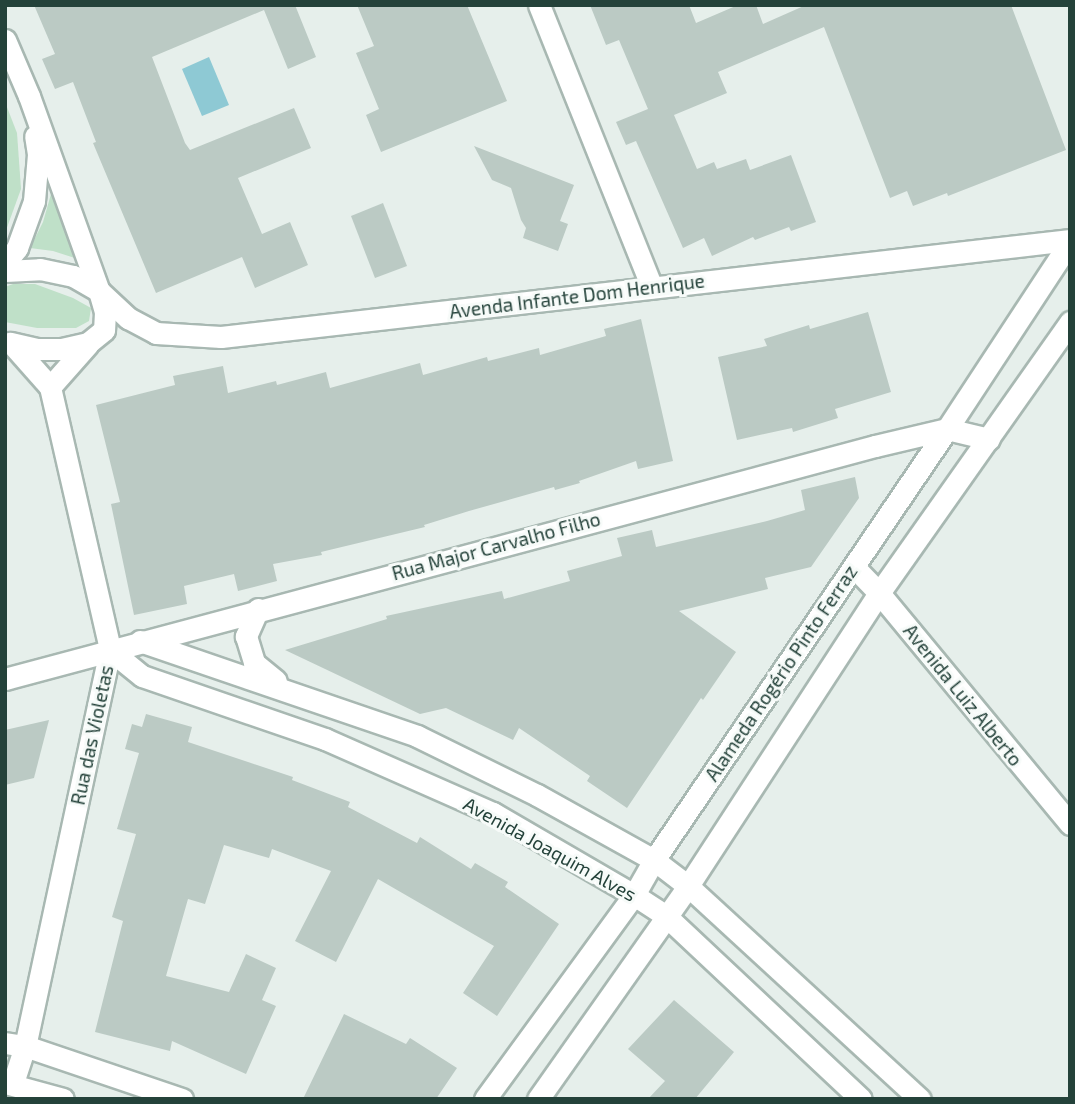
<!DOCTYPE html>
<html>
<head>
<meta charset="utf-8">
<style>
	body { margin:0 }
	#map { position:relative; width:1075px; height:1104px; overflow:hidden; background:#e6efeb; font-family:"Exo 2",sans-serif }
	div>[style] { position:absolute }
	[style*='--x'] { left:calc(var(--x)*1px); top:calc(var(--y)*1px); width:calc(var(--w)*1px); rotate:calc(var(--a)*1deg) }
	.green>* { inset:0; background:#bfe0c8 }
	.water>* { inset:0; background:#8ec9d4 }
	.building>* { inset:0; background:#bbcac4 }
	.roads { filter:drop-shadow(2px 0 #a8b8b2) drop-shadow(-2px 0 #a8b8b2) drop-shadow(0 2px #a8b8b2) drop-shadow(0 -2px #a8b8b2) }
	.minor>* { height:21px; margin:-10.5px; padding:0 10.5px; transform-origin:10.5px; border-radius:10.5px; background:#fff }
	.tertiary>* { height:21px; margin:-10.5px; padding:0 10.5px; transform-origin:10.5px; border-radius:10.5px; background:#fff }
	span { translate:-50% -50%; white-space:nowrap; text-align:center; line-height:1.15; -webkit-text-stroke:6px #f7fbf9; paint-order:stroke }
	.street-label { font-size:19px; color:#24423a }
	.frame { position:absolute; inset:0; border:7px solid #24423a; pointer-events:none }
</style>
</head>
<body>
<div id="map">
	<div class="green">
		<i style="clip-path:polygon(5px 102px,17px 133px,21px 189px,5px 233px)"></i>
		<i style="clip-path:polygon(53px 187px,81px 260px,53px 251px,30px 248px,43px 222px)"></i>
		<i style="clip-path:polygon(13px 284px,35px 284px,73px 298px,91px 308px,89px 321px,76px 328px,37px 328px,5px 322px,5px 287px)"></i>
	</div>
	<div class="water">
		<i style="clip-path:polygon(209px 57px,229px 105px,202px 116px,182px 69px)"></i>
	</div>
	<div class="building">
		<i style="clip-path:polygon(34px 5px,295px 5px,316px 57px,288px 69px,264px 10px,152px 57px,185px 143px,190px 150px,294px 108px,311px 148px,238px 178px,262px 234px,290px 222px,308px 265px,255px 288px,242px 257px,156px 293px,93px 143px,96px 142px,73px 82px,55px 89px,42px 59px,55px 54px)"></i>
		<i style="clip-path:polygon(357px 5px,467px 5px,507px 101px,381px 152px,366px 115px,379px 109px,356px 53px,374px 46px)"></i>
		<i style="clip-path:polygon(590px 5px,689px 5px,696px 23px,738px 5px,756px 5px,763px 24px,806px 5px,1011px 5px,1066px 150px,948px 196px,947px 193px,913px 206px,907px 191px,890px 198px,824px 27px,718px 72px,727px 93px,674px 115px,697px 169px,714px 162px,717px 169px,746px 159px,750px 170px,791px 155px,816px 222px,791px 231px,789px 227px,755px 240px,753px 237px,712px 256px,704px 238px,683px 248px,636px 141px,626px 145px,616px 122px,648px 109px,619px 40px,606px 45px)"></i>
		<i style="clip-path:polygon(474px 146px,574px 185px,560px 221px,568px 224px,558px 251px,523px 238px,526px 228px,521px 220px,511px 188px,492px 180px)"></i>
		<i style="clip-path:polygon(383px 203px,407px 266px,375px 278px,351px 216px)"></i>
		<i style="clip-path:polygon(868px 312px,891px 392px,835px 409px,838px 418px,793px 432px,792px 428px,737px 440px,718px 357px,767px 346px,764px 339px,809px 325px,810px 329px)"></i>
		<i style="clip-path:polygon(641px 319px,673px 461px,638px 469px,636px 461px,579px 481px,580px 483px,555px 490px,554px 487px,469px 511px,424px 525px,425px 527px,321px 552px,322px 555px,273px 564px,277px 581px,238px 591px,234px 574px,184px 586px,187px 604px,134px 615px,111px 504px,120px 502px,96px 405px,175px 385px,173px 376px,223px 366px,228px 393px,276px 381px,277px 385px,326px 372px,330px 388px,420px 363px,423px 375px,487px 357px,488px 361px,539px 348px,540px 355px,606px 336px,604px 329px)"></i>
		<i style="clip-path:polygon(855px 477px,859px 498px,811px 567px,765px 578px,768px 589px,679px 611px,736px 652px,703px 700px,701px 698px,627px 808px,587px 781px,590px 776px,519px 728px,513px 740px,446px 708px,420px 714px,285px 650px,387px 619px,386px 616px,502px 591px,504px 599px,570px 581px,567px 571px,622px 556px,617px 538px,652px 530px,656px 547px,767px 521px,805px 510px,801px 490px)"></i>
		<i style="clip-path:polygon(146px 714px,192px 727px,188px 742px,293px 777px,292px 780px,350px 802px,348px 807px,417px 843px,420px 837px,471px 869px,475px 863px,508px 882px,505px 887px,559px 924px,497px 1016px,463px 993px,494px 946px,378px 879px,336px 962px,295px 941px,331px 871px,272px 849px,269px 858px,224px 845px,205px 904px,188px 899px,166px 976px,229px 992px,246px 954px,276px 968px,262px 1000px,276px 1006px,246px 1074px,172px 1041px,170px 1051px,95px 1032px,123px 921px,112px 917px,136px 834px,117px 829px,139px 753px,125px 749px,132px 724px,142px 727px)"></i>
		<i style="clip-path:polygon(49px 720px,34px 778px,5px 785px,5px 730px)"></i>
		<i style="clip-path:polygon(674px 1000px,734px 1052px,695px 1099px,648px 1099px,665px 1081px,628px 1049px)"></i>
		<i style="clip-path:polygon(344px 1014px,406px 1044px,410px 1038px,457px 1068px,436px 1099px,303px 1099px)"></i>
	</div>
	<div class="roads">
		<div class="minor">
			<i style="--x:539;--y:5;--w:304;--a:68.2"></i>
			<i style="--x:5;--y:40;--w:61;--a:66.8"></i>
			<i style="--x:29;--y:96;--w:207;--a:70.3"></i>
			<i style="--x:99;--y:291;--w:40;--a:43"></i>
			<i style="--x:128;--y:318;--w:32;--a:28"></i>
			<i style="--x:156;--y:333;--w:65;--a:3.5"></i>
			<i style="--x:221;--y:337;--w:855;--a:-6.52"></i>
			<i style="--x:5;--y:263;--w:19;--a:-51"></i>
			<i style="--x:17;--y:248;--w:50;--a:-70.1"></i>
			<i style="--x:34;--y:201;--w:47;--a:-85.1"></i>
			<i style="--x:38;--y:154;--w:18;--a:-99"></i>
			<i style="--x:5;--y:271;--w:35;--a:-3"></i>
			<i style="--x:40;--y:269;--w:34;--a:12"></i>
			<i style="--x:73;--y:276;--w:30;--a:30"></i>
			<i style="--x:99;--y:291;--w:22;--a:74"></i>
			<i style="--x:105;--y:312;--w:18;--a:93"></i>
			<i style="--x:104;--y:330;--w:21;--a:141"></i>
			<i style="--x:88;--y:343;--w:26;--a:167"></i>
			<i style="--x:63;--y:349;--w:26;--a:180"></i>
			<i style="--x:37;--y:349;--w:28;--a:-167"></i>
			<i style="--x:12;--y:344;--w:57;--a:48.5"></i>
			<i style="--x:50;--y:387;--w:270;--a:77.1"></i>
			<i style="--x:110;--y:650;--w:405;--a:102.1"></i>
			<i style="--x:25;--y:1046;--w:40;--a:108"></i>
			<i style="--x:50;--y:387;--w:57;--a:-48.5"></i>
			<i style="--x:854;--y:567;--w:36;--a:46"></i>
			<i style="--x:879;--y:593;--w:300;--a:50.4"></i>
			<i style="--x:258;--y:609;--w:30;--a:114"></i>
			<i style="--x:246;--y:636;--w:28;--a:73"></i>
			<i style="--x:254;--y:663;--w:28;--a:39"></i>
			<i style="--x:140;--y:641;--w:293;--a:18.9"></i>
			<i style="--x:417;--y:736;--w:134;--a:26.2"></i>
			<i style="--x:537;--y:795;--w:134;--a:29.1"></i>
			<i style="--x:654;--y:860;--w:43;--a:37.4"></i>
			<i style="--x:688;--y:886;--w:315;--a:42.6"></i>
			<i style="--x:110;--y:650;--w:41;--a:39.1"></i>
			<i style="--x:142;--y:676;--w:194;--a:19"></i>
			<i style="--x:325;--y:739;--w:184;--a:23.8"></i>
			<i style="--x:493;--y:813;--w:163;--a:30.2"></i>
			<i style="--x:634;--y:895;--w:38;--a:33"></i>
			<i style="--x:666;--y:916;--w:267;--a:43.2"></i>
			<i style="--x:5;--y:679;--w:901;--a:-14.99"></i>
			<i style="--x:875;--y:446;--w:74;--a:-13.3"></i>
			<i style="--x:947;--y:429;--w:43;--a:13.4"></i>
			<i style="--x:5;--y:1043;--w:20;--a:9"></i>
			<i style="--x:25;--y:1046;--w:166;--a:18.7"></i>
			<i style="--x:5;--y:1083;--w:60;--a:15.4"></i>
		</div>
		<div class="tertiary">
			<i style="--x:485;--y:1099;--w:253;--a:-53.9"></i>
			<i style="--x:634;--y:895;--w:40;--a:-60.3"></i>
			<i style="--x:654;--y:860;--w:521;--a:-55.79"></i>
			<i style="--x:947;--y:429;--w:224;--a:-56.7"></i>
			<i style="--x:538;--y:1099;--w:261;--a:-54.8"></i>
			<i style="--x:688;--y:886;--w:350;--a:-56.9"></i>
			<i style="--x:879;--y:593;--w:332;--a:-54.8"></i>
		</div>
	</div>
	<div class="street-label">
		<span style="left:577px;top:296px;rotate:-7deg">Avenda Infante Dom Henrique</span>
		<span style="left:496px;top:546px;rotate:-15deg">Rua Major Carvalho Filho</span>
		<span style="left:781px;top:673px;rotate:-56deg">Alameda Rogério Pinto Ferraz</span>
		<span style="left:963px;top:695px;rotate:51deg">Avenida Luiz Alberto</span>
		<span style="left:92px;top:735px;rotate:-78deg">Rua das Violetas</span>
		<span style="left:550px;top:849px;rotate:29deg">Avenida Joaquim Alves</span>
	</div>
	<div class="frame"></div>
</div>
</body>
</html>
